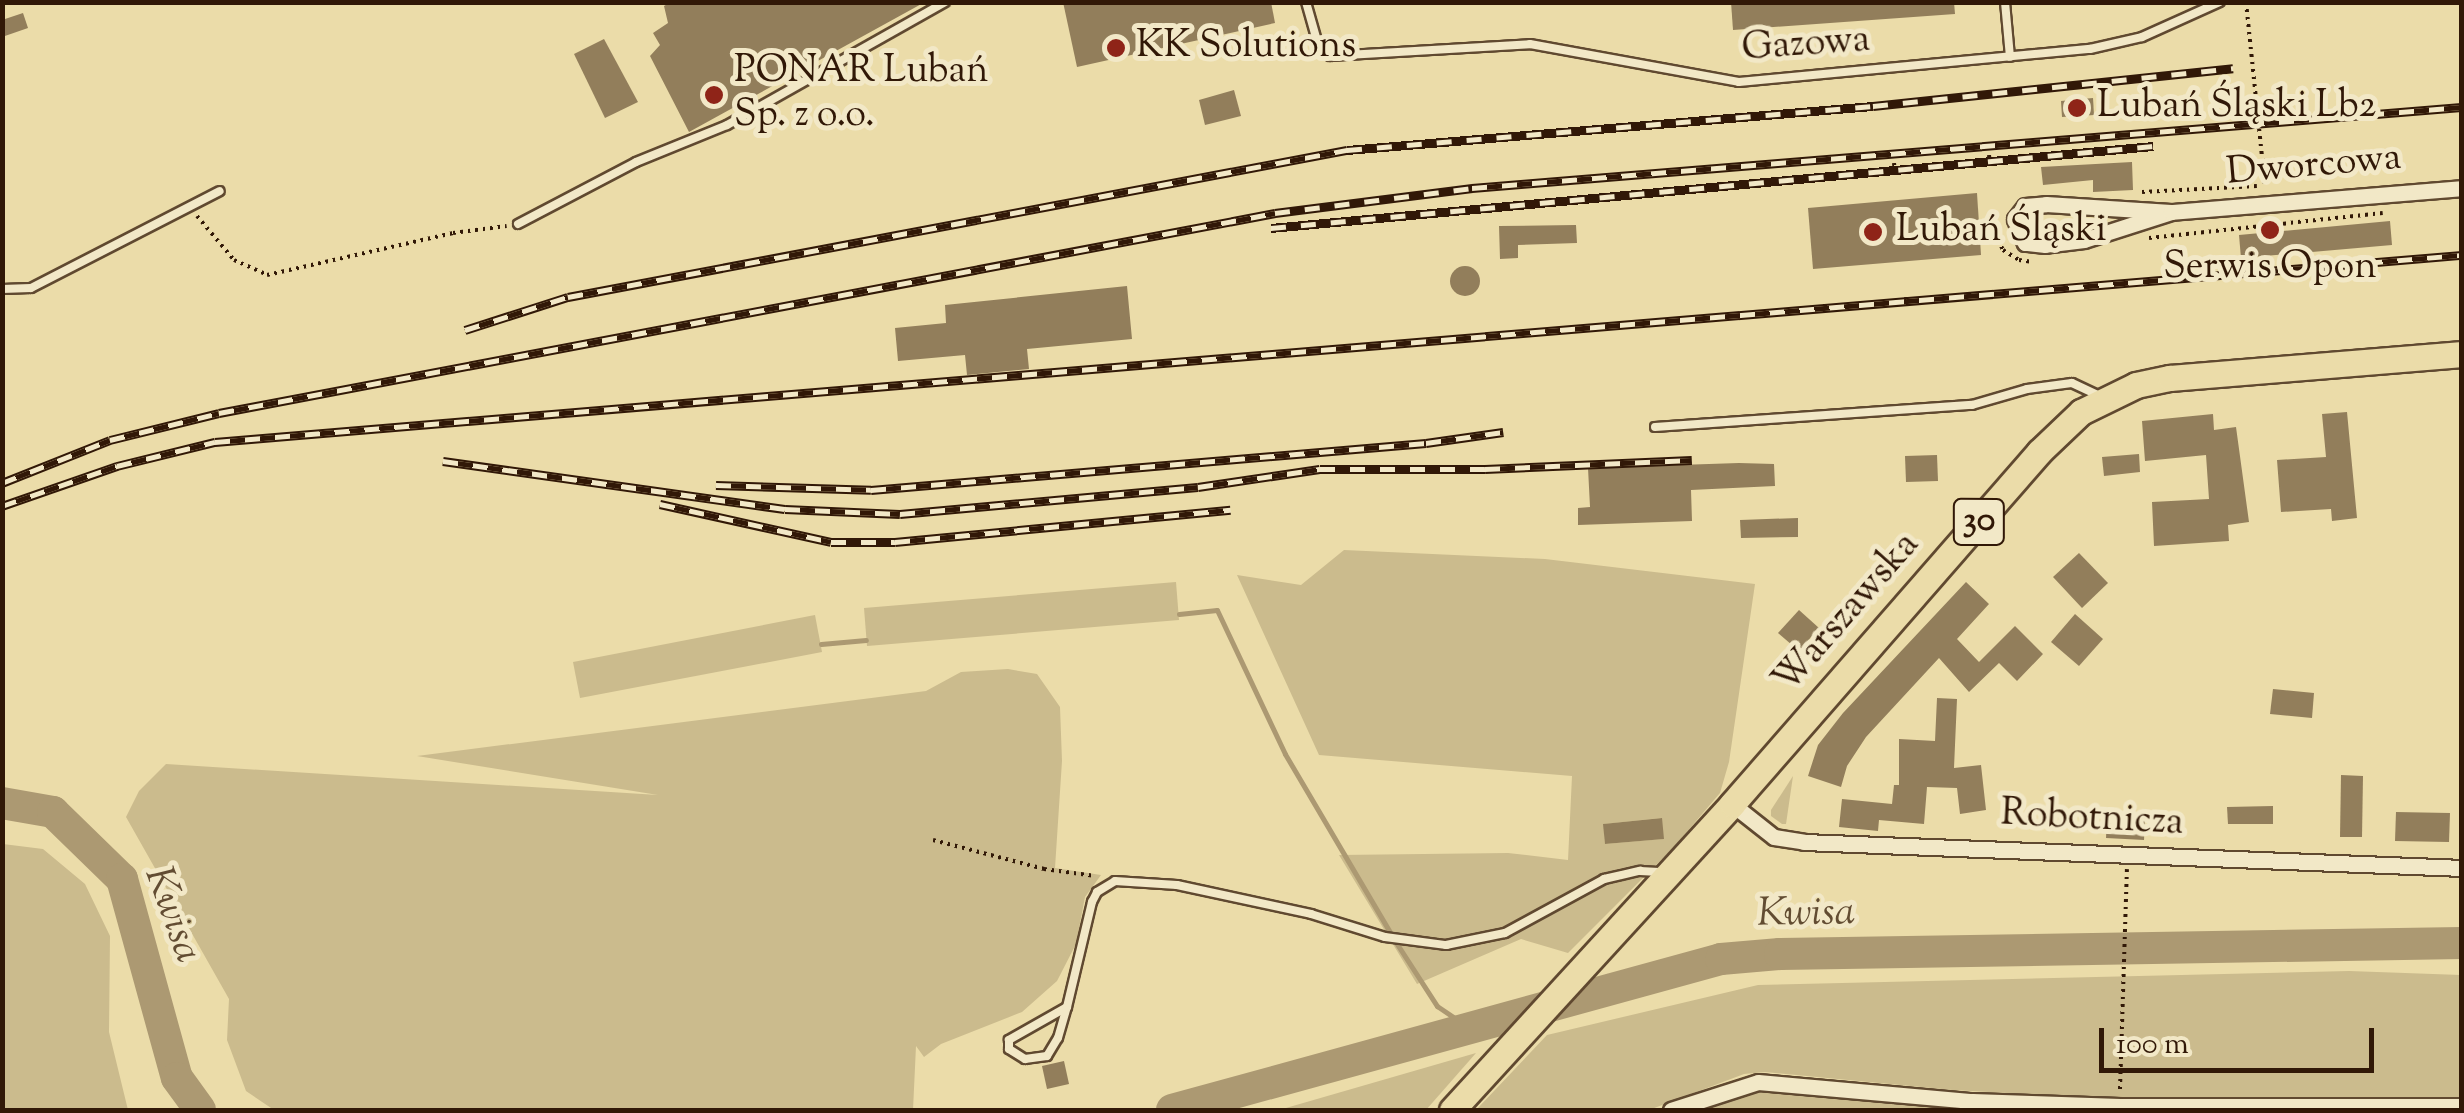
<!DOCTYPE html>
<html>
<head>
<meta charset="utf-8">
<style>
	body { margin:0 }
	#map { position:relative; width:2464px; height:1113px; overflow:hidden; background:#ebdca9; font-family:"Sorts Mill Goudy",serif }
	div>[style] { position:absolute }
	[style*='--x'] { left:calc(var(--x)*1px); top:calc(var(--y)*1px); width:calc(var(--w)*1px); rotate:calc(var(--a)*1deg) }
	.green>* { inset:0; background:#cbbb8d }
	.stream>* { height:5px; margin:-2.5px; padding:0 2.5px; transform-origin:2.5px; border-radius:2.5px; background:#ac9972 }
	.river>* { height:32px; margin:-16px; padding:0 16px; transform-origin:16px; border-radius:16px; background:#ac9972 }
	.building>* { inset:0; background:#927e5b }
	.round { border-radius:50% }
	.path>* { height:4px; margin-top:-2px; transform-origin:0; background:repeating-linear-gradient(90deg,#311807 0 2.5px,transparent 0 7.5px) }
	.roads { filter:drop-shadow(2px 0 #604930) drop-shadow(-2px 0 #604930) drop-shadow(0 2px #604930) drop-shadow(0 -2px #604930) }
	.lane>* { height:8px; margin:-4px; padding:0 4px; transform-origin:4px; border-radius:4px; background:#f2e8c7 }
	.street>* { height:15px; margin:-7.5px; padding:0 7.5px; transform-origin:7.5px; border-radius:7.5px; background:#f2e8c7 }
	.primary>* { height:25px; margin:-12.5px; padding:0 12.5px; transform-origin:12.5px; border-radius:12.5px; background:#ebdca9 }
	.rail>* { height:9px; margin-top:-4.5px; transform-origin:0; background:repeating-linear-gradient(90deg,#f2e8c7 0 15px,#311807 0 30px); box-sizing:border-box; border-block:2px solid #311807 }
	.dots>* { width:28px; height:28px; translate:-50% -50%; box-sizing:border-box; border:5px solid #f2e8c7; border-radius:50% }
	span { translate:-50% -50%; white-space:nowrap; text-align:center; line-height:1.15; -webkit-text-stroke:10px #f2e8c7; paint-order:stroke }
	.shield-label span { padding:2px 8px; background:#f2e8c7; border:2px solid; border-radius:8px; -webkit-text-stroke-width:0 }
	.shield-label { font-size:35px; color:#311807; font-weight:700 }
	.street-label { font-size:38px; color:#311807 }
	.poi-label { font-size:38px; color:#311807 }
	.left { translate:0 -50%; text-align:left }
	.water-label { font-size:40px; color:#624c32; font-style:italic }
	.frame { position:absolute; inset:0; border:5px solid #311807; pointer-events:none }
	.scale { position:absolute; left:2099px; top:1028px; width:275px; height:45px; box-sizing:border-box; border:5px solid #311807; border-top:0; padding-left:12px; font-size:30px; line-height:35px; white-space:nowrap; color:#311807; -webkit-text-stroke:8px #f2e8c7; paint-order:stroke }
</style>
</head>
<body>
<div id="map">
	<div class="green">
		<i style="clip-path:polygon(evenodd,1344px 550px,1545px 559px,1755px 584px,1729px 762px,1720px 793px,1674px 847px,1568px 953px,1521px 939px,1417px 984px,1339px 855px,1508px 853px,1568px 860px,1572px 776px,1319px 755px,1237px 575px,1301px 585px,1344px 550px,1661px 818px,1663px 839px,1605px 844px,1604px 824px,1661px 818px)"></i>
		<i style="clip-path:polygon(1176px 582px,1179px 620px,867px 646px,864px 608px)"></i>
		<i style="clip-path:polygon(815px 615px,822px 652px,580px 698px,573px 662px)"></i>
		<i style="clip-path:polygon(1008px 669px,1037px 674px,1060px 707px,1062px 761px,1055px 868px,1101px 875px,1085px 897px,1076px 944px,1057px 981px,1022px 1012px,941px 1044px,924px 1057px,916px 1046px,913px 1110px,274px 1110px,246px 1091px,227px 1040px,229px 999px,126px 817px,139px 791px,166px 764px,658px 795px,417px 756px,926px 691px,961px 672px)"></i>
		<i style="clip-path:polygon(1793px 776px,1786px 824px,1782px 824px,1771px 816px,1771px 810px)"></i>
		<i style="clip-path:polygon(3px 844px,43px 849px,85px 884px,110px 936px,109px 1032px,128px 1110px,3px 1110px)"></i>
		<i style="clip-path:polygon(2349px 971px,2461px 975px,2461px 1100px,2136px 1100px,1952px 1090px,1765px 1072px,1744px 1074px,1649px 1110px,1476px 1110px,1547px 1035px,1758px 985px)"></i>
		<i style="clip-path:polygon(1476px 1053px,1426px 1110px,1279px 1110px)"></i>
		<i style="clip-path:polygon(1754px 1093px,1788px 1093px,1955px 1110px,1697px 1110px)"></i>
	</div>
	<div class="stream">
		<i style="--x:1179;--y:614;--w:38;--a:-6"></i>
		<i style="--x:1217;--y:610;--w:159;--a:64.7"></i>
		<i style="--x:1285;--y:754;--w:207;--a:59.5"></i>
		<i style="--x:821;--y:644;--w:45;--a:-5.1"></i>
		<i style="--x:1397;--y:944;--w:74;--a:57.2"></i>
		<i style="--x:1437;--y:1006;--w:41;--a:34.1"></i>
	</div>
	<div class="river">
		<i style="--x:2;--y:803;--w:52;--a:10"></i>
		<i style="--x:53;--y:812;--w:96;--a:44.2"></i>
		<i style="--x:122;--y:879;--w:206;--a:74.6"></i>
		<i style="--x:177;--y:1078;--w:39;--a:54"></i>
		<i style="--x:1172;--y:1110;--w:569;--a:-15.38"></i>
		<i style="--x:1721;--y:959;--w:59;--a:-4.8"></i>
		<i style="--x:1780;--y:954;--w:682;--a:-0.92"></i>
	</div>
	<div class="building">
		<i style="clip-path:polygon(671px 2px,925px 2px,689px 132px,650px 56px,660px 45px,653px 33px,668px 23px,664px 6px)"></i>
		<i style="clip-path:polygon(1063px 2px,1271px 2px,1275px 23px,1077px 67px)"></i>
		<i style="clip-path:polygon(1731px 2px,1954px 2px,1955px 14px,1733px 30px)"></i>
		<i style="clip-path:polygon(23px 13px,28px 28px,2px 37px,2px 20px)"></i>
		<i style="clip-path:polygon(604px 39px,638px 102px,605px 118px,574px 54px)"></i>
		<i style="clip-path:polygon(1234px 90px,1241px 116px,1205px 125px,1199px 100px)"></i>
		<i style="clip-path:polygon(2093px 98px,2094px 115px,2062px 117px,2061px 101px)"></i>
		<i style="clip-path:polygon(2132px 162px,2133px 190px,2093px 192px,2093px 180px,2043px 185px,2041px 167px)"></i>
		<i style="clip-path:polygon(1977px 193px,1981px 255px,1813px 269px,1808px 208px)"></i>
		<i style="clip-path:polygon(2390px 221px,2392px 245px,2241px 258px,2239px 235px)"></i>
		<i style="clip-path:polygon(1576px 225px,1577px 243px,1518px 245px,1518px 258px,1500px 259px,1499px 226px)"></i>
		<i class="round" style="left:1450px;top:266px;width:30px;height:30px"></i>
		<i style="clip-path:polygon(1127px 286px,1132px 339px,1027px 349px,1029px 369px,967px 375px,965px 355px,898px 361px,895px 328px,946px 323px,945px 305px)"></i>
		<i style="clip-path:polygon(2347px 412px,2357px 518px,2332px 521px,2331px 509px,2281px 512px,2277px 460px,2326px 457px,2322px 414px)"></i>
		<i style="clip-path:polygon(2213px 414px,2214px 430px,2236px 427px,2249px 522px,2228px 525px,2229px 541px,2154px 546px,2152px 502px,2209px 499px,2206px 455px,2145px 461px,2142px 421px)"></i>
		<i style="clip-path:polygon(2139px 454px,2140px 472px,2104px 476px,2102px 457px)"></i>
		<i style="clip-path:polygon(1937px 455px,1938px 481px,1906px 482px,1905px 456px)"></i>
		<i style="clip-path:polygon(1739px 463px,1774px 464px,1775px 486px,1691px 490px,1692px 521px,1578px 525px,1578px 508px,1590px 507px,1588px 468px)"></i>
		<i style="clip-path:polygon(1798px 518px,1798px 537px,1741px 538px,1740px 520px)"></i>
		<i style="clip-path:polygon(2079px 553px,2108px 583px,2082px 608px,2053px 577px)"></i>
		<i style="clip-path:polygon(1966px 582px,1989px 604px,1957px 639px,1979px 662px,2015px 626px,2043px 654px,2017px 681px,1999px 663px,1969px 692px,1939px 658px,1866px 737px,1847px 766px,1841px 787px,1808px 776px,1818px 745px,1843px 713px)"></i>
		<i style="clip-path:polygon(1799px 610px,1819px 628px,1799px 651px,1778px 633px)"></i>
		<i style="clip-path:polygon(2075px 614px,2103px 639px,2079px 666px,2051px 642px)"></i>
		<i style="clip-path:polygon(2273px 689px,2314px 693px,2312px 718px,2270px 714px)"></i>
		<i style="clip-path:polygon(1937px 698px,1957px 699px,1954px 768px,1981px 765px,1986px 810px,1960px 814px,1957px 788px,1927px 787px,1924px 824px,1879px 820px,1878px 831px,1839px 827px,1842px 799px,1892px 804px,1894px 785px,1899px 785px,1899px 739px,1935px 741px)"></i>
		<i style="clip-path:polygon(2341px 775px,2363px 776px,2362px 837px,2340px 837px)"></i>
		<i style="clip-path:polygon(2273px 806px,2273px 824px,2228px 824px,2227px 807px)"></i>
		<i style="clip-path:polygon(2396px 812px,2450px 813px,2449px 842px,2395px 841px)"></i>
		<i style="clip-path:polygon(1662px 818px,1664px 839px,1605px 844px,1603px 824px)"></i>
		<i style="clip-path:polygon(2107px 818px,2145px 820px,2144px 840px,2106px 838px)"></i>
		<i style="clip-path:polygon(1064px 1061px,1069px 1084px,1047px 1089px,1042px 1066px)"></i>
	</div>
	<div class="path">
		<i style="--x:2246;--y:2;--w:185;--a:84.1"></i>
		<i style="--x:1989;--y:155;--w:9;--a:84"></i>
		<i style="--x:1894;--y:163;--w:10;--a:84"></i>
		<i style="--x:2142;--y:192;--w:115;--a:-3"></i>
		<i style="--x:1997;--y:214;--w:19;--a:96"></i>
		<i style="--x:1995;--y:233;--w:19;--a:65"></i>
		<i style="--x:2003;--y:250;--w:19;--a:32"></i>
		<i style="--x:2019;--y:260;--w:14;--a:8"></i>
		<i style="--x:197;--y:216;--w:57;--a:49.9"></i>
		<i style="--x:234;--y:260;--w:36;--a:24"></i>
		<i style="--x:267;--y:275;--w:191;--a:-12.7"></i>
		<i style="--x:453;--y:233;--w:54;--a:-7.4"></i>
		<i style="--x:2149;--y:238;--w:235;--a:-6.1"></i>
		<i style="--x:1969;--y:292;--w:8;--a:83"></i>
		<i style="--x:1906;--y:297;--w:8;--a:83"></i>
		<i style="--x:1825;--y:304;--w:8;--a:90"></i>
		<i style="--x:933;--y:840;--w:115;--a:14.6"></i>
		<i style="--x:1044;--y:869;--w:52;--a:7.7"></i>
		<i style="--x:2120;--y:1089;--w:220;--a:-88.2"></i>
	</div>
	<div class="roads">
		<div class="lane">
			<i style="--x:1306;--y:2;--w:41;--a:74.2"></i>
			<i style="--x:1317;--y:41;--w:20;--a:49"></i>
			<i style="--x:1330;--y:56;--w:200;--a:-3.4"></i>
			<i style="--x:1530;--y:44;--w:212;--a:10.3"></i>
			<i style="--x:1739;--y:82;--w:353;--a:-5.4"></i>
			<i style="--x:2090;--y:49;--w:53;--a:-13"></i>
			<i style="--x:2142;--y:37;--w:85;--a:-24.2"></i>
			<i style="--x:2005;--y:2;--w:55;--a:84.8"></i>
			<i style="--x:518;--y:224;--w:133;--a:-27.7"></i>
			<i style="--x:636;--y:162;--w:98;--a:-22.1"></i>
			<i style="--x:727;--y:125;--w:250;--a:-29.4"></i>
			<i style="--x:2;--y:289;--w:29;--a:-2"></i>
			<i style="--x:31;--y:288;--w:212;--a:-27.2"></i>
			<i style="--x:1655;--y:427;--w:318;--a:-4"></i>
			<i style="--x:1972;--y:405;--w:57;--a:-16.2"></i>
			<i style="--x:2027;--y:389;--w:45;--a:-7.6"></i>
			<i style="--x:2072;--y:383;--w:31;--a:25"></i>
			<i style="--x:1067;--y:1007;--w:67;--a:150.4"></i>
			<i style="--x:1009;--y:1040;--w:9;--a:90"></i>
			<i style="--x:1009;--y:1049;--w:19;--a:32"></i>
			<i style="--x:1025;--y:1059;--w:22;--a:-8"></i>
			<i style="--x:1047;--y:1056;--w:21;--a:-59"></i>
			<i style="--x:1058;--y:1038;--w:32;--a:-74"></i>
			<i style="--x:1067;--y:1007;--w:108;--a:-76.6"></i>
			<i style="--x:1092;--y:902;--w:11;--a:-63"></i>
			<i style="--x:1097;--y:892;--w:21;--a:-31"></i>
			<i style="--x:1115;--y:881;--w:62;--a:3.7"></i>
			<i style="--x:1177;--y:885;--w:137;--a:12.2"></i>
			<i style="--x:1311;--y:914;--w:77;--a:17.3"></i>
			<i style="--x:1385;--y:937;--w:62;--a:7.5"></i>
			<i style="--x:1446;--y:945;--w:60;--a:-11.5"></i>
			<i style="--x:1505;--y:933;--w:113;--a:-28.6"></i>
			<i style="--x:1604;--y:879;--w:37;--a:-13"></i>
			<i style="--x:1640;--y:871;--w:19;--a:3"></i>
		</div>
		<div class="street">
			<i style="--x:2171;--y:212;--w:91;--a:162.2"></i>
			<i style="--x:2084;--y:240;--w:39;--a:173"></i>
			<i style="--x:2045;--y:245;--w:20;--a:-174"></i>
			<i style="--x:2025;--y:243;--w:26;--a:-113"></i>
			<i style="--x:2015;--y:219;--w:16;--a:-52"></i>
			<i style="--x:2025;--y:206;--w:21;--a:-5"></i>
			<i style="--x:2046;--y:204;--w:125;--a:3.7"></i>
			<i style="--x:2171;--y:212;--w:292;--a:-4.7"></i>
			<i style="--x:1732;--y:804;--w:53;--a:38.2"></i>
			<i style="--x:1774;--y:837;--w:30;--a:9"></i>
			<i style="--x:1804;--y:842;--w:659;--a:2.26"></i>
			<i style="--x:1671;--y:1110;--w:91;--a:-17.8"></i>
			<i style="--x:1758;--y:1082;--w:215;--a:5.1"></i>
			<i style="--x:1972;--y:1101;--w:148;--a:1.9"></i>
			<i style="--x:2120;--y:1106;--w:342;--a:0"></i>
		</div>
		<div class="primary">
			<i style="--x:1452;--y:1110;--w:415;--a:-47.5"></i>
			<i style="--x:1732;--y:804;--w:467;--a:-48.9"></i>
			<i style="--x:2039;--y:452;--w:58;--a:-43.6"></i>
			<i style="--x:2081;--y:412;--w:61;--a:-26.1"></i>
			<i style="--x:2136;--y:385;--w:35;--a:-12"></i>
			<i style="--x:2170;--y:378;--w:293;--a:-4.7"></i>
		</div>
	</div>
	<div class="rail">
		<i style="--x:1271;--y:228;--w:886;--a:-5.31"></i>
		<i style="--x:465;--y:330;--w:108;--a:-17.8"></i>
		<i style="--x:568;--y:297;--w:793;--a:-10.69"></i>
		<i style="--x:1347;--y:150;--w:528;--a:-4.78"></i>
		<i style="--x:1873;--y:106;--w:362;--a:-6"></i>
		<i style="--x:443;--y:461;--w:345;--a:8"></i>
		<i style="--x:785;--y:509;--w:115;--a:2.5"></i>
		<i style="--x:900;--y:514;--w:299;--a:-5.2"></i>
		<i style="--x:1198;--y:487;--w:123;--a:-8.4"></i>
		<i style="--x:1320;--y:469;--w:165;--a:0"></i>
		<i style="--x:1485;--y:469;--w:207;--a:-2.5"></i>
		<i style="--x:2;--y:483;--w:116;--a:-21.7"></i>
		<i style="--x:110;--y:440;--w:112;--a:-13.9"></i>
		<i style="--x:219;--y:413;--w:1075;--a:-10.72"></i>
		<i style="--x:1275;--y:213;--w:199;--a:-7.2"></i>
		<i style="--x:1472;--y:188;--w:993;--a:-4.68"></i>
		<i style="--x:716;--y:485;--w:155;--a:1.8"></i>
		<i style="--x:871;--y:490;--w:557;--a:-4.84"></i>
		<i style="--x:1426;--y:443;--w:78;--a:-8.1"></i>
		<i style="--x:660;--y:504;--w:175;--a:12.5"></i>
		<i style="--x:831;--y:542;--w:64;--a:0"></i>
		<i style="--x:895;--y:542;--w:337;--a:-5.5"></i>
		<i style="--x:2;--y:506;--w:122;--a:-19.2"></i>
		<i style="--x:117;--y:466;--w:101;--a:-13.8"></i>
		<i style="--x:215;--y:442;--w:2255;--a:-4.76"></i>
	</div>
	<div class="dots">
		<i style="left:1116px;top:48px;background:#8f2418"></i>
		<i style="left:714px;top:95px;background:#8f2418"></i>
		<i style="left:2077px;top:108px;background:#8f2418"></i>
		<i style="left:2270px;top:230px;background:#8f2418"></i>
		<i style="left:1873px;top:232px;background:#8f2418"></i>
	</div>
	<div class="shield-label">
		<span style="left:1979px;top:522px">30</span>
	</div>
	<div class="street-label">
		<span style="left:1806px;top:46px;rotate:-4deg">Gazowa</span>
		<span style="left:2314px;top:167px;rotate:-5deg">Dworcowa</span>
		<span style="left:1848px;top:614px;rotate:-49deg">Warszawska</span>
		<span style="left:2092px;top:820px;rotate:3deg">Robotnicza</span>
	</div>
	<div class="poi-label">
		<span class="left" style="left:1136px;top:48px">KK Solutions</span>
		<span class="left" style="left:734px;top:95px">PONAR Lubań<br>Sp. z o.o.</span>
		<span class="left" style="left:2097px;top:108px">Lubań Śląski Lb2</span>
		<span class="left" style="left:1896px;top:232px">Lubań Śląski</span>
		<span style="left:2270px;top:269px">Serwis Opon</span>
	</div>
	<div class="water-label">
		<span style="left:171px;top:915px;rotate:70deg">Kwisa</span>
		<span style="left:1806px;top:915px;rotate:-1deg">Kwisa</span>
	</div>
	<div class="frame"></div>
	<div class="scale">100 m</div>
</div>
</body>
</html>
